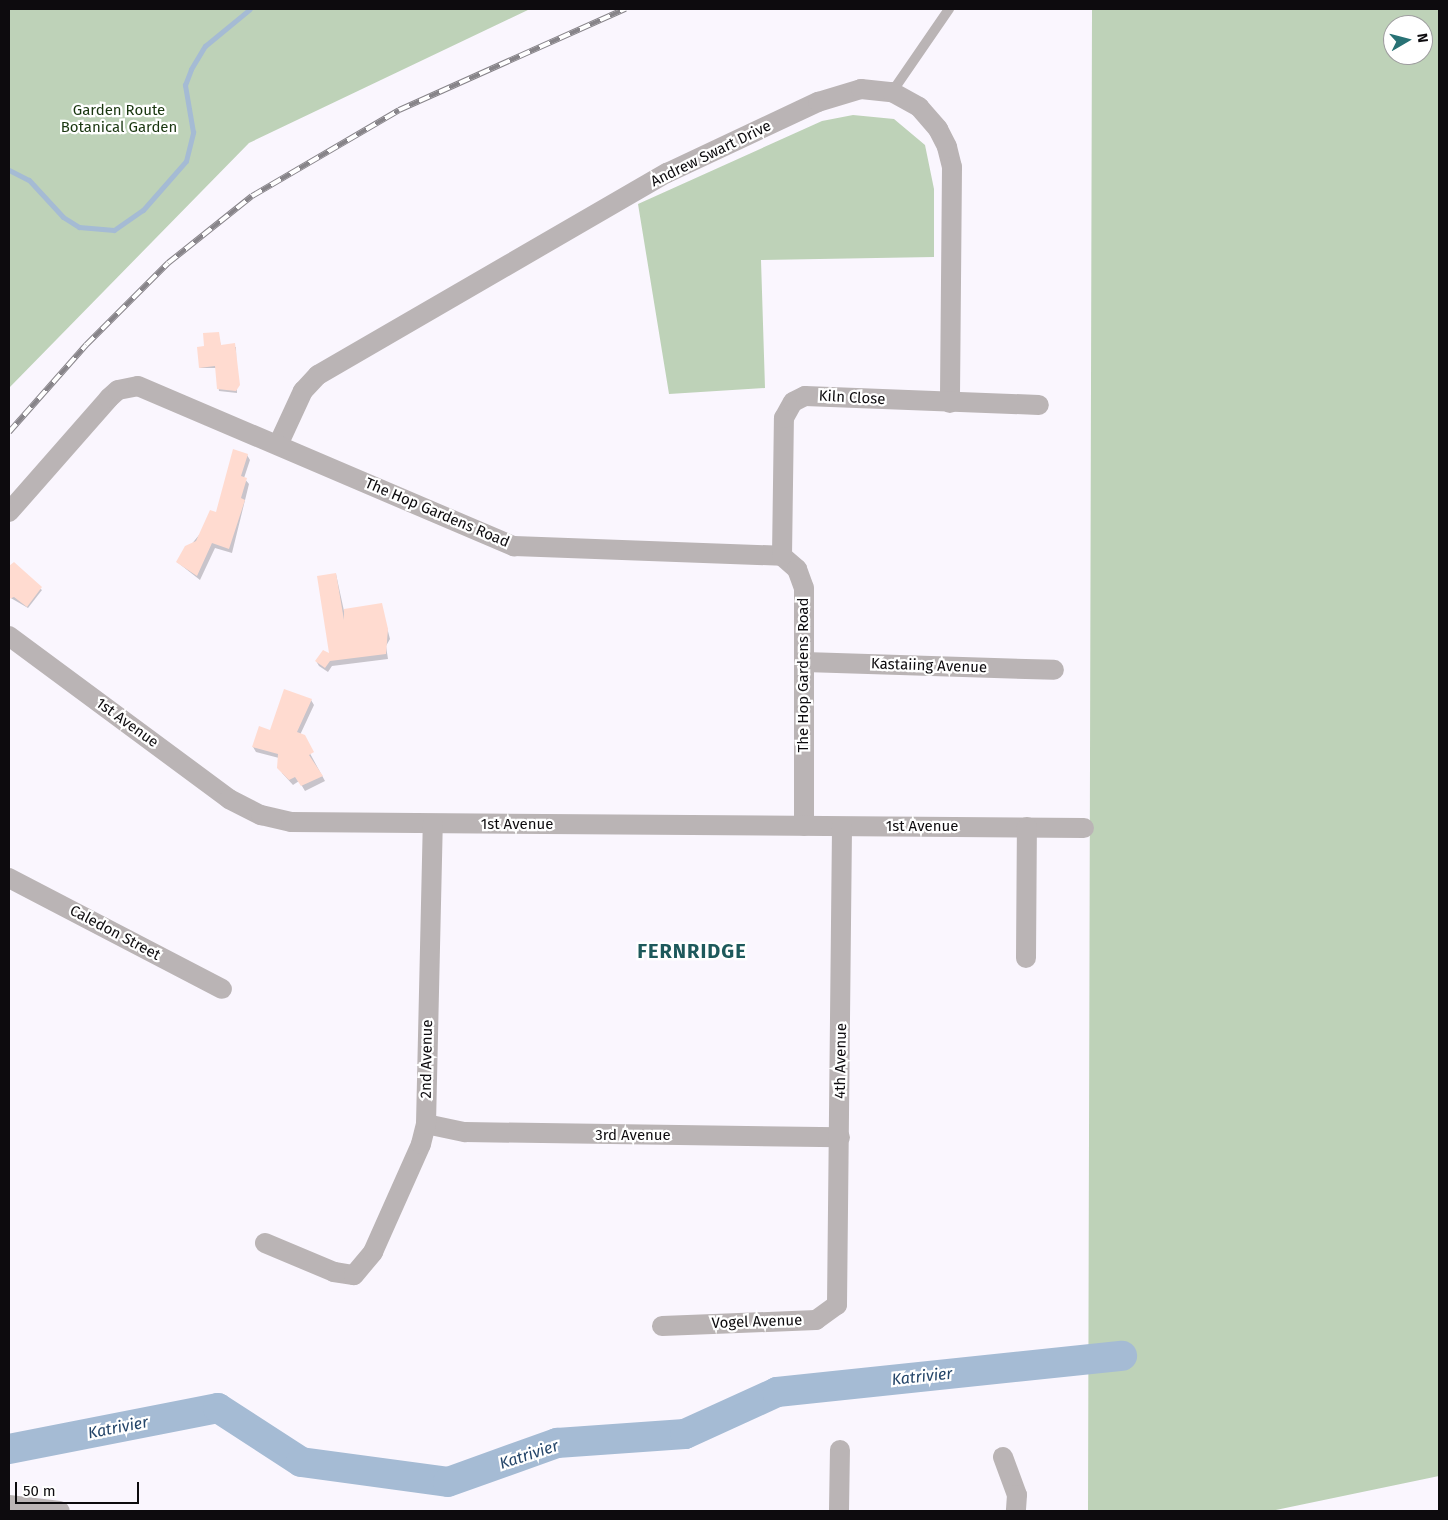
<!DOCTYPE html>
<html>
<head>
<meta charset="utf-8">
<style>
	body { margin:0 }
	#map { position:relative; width:1448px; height:1520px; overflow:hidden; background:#faf6fe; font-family:"Fira Sans",sans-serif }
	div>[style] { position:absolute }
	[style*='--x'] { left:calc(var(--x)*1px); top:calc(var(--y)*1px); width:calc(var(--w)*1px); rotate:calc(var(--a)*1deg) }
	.green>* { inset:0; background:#bed2b8 }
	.shadow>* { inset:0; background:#0003 }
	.stream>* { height:5px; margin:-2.5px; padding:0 2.5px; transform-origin:2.5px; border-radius:2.5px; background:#a5bbd4 }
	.river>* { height:30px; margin:-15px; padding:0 15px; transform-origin:15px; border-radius:15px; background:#a5bbd4 }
	.building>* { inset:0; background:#ffdbd0 }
	.lane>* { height:10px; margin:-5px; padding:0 5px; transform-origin:5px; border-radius:5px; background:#bab4b5 }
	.street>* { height:20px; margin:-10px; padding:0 10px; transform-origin:10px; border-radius:10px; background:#bab4b5 }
	.rail>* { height:5.5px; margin-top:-2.75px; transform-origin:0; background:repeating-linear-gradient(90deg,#fff 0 11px,#878489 0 22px); box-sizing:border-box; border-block:1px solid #878489 }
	span { translate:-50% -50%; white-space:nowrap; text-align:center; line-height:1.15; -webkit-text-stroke:4.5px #fff; paint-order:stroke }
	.park-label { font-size:15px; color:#19360f }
	.street-label { font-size:15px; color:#0d0b0e }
	.water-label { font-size:16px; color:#244569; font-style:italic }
	.district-label { font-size:20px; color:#1d595b; font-weight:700; letter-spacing:1px }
	.frame { position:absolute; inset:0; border:10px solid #0d0b0e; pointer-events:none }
	.north { position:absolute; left:1383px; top:15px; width:50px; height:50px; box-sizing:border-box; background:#fff; border:1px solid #9e9d9f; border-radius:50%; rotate:82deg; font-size:14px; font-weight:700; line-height:20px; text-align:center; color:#0d0b0e }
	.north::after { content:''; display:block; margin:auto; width:18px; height:22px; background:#287275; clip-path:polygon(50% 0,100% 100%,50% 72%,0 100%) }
	.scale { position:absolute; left:15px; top:1482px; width:124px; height:22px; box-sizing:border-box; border:2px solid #0d0b0e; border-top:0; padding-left:6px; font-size:15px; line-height:18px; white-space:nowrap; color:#0d0b0e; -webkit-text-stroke:4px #fff; paint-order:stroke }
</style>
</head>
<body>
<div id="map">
	<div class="green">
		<i style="clip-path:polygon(9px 9px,530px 9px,249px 143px,9px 388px)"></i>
		<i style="clip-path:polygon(evenodd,1092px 9px,1439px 9px,1439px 1476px,1271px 1511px,1088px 1511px,1092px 9px,1393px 25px,1423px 25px,1423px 55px,1393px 55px,1393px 25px)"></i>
		<i style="clip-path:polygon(853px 115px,894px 119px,925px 145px,934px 189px,934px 257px,761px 260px,765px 388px,669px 394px,638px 204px,822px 121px)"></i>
	</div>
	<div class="shadow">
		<i style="clip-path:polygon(218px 333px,221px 346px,236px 347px,237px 393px,219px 391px,216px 368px,200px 368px,206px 347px)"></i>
		<i style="clip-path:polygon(247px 455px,250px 460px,244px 478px,249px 484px,232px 553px,215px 548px,200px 580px,177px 562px,217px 513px)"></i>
		<i style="clip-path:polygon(9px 567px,42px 590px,28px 608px,9px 597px)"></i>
		<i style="clip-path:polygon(336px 574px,344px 611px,381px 604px,390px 639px,386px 646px,388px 659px,332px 666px,328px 672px,319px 666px,316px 661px,331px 655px)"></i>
		<i style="clip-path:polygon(311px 700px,314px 705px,300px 735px,325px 781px,305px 791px,299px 781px,293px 785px,282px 773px,279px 758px,256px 752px,253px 747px,260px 728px,271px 731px)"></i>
	</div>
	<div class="stream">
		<i style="--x:9;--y:170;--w:22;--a:27"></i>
		<i style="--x:29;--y:180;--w:50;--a:47.4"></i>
		<i style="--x:63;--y:217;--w:19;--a:32"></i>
		<i style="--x:79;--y:227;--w:35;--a:5"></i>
		<i style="--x:114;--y:230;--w:35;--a:-35"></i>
		<i style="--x:143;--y:210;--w:65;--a:-48.7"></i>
		<i style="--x:186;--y:161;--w:30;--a:-76"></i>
		<i style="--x:193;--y:132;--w:48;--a:-99.7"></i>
		<i style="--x:185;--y:85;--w:17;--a:-69"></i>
		<i style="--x:191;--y:69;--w:27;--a:-59"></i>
		<i style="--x:205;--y:46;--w:58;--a:-39.4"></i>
	</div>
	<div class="river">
		<i style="--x:9;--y:1449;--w:213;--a:-11.1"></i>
		<i style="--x:218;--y:1408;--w:99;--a:33"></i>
		<i style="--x:301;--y:1462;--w:148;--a:7.7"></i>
		<i style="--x:448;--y:1482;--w:116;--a:-19.7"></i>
		<i style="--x:557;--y:1443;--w:128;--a:-4"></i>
		<i style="--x:685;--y:1434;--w:101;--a:-24.5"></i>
		<i style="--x:777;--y:1392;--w:347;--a:-6"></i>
	</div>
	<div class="building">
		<i style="clip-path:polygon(219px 332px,221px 345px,235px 343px,240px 385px,236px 391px,217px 389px,215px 366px,199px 368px,197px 347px,204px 346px,203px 333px)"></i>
		<i style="clip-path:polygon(233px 449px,248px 454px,241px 476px,247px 478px,241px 498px,245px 500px,229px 549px,212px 543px,197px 576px,176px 562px,185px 546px,196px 541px,210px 510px,216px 512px)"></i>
		<i style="clip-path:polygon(14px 562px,42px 587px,27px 607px,14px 597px,9px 599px,9px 566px)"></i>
		<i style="clip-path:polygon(336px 573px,344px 620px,344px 609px,382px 603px,388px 629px,386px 654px,330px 661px,325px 668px,315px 661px,323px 650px,329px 653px,317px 576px)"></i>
		<i style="clip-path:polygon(284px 689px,312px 699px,297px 732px,305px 735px,314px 752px,309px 755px,323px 776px,301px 786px,295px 777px,289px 780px,277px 768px,278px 754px,252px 747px,259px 726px,270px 730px)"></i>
	</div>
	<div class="lane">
		<i style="--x:892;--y:92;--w:101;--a:-55.5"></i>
	</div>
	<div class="street">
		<i style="--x:278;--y:445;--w:60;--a:-65.2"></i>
		<i style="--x:303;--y:391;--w:22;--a:-47"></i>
		<i style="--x:318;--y:375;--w:403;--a:-30.1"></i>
		<i style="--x:667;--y:173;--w:167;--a:-25.2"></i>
		<i style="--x:818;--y:102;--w:45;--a:-16.8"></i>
		<i style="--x:861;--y:89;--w:31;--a:6"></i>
		<i style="--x:892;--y:92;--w:31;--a:29"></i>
		<i style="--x:919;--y:107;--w:29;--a:49"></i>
		<i style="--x:938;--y:129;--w:20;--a:63"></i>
		<i style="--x:947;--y:147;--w:21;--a:76"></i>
		<i style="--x:952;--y:167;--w:236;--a:90.5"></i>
		<i style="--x:9;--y:512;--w:152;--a:-48.7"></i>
		<i style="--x:109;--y:398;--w:12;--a:-42"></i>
		<i style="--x:118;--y:390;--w:20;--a:-11"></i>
		<i style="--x:138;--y:386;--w:409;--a:23.1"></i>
		<i style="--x:514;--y:546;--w:268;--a:2.1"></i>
		<i style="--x:782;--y:556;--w:20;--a:41"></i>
		<i style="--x:797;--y:569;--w:20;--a:70"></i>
		<i style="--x:804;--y:588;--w:238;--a:90"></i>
		<i style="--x:782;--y:556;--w:138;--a:-89.2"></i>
		<i style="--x:784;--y:418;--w:18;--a:-61"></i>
		<i style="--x:793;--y:402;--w:13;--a:-27"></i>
		<i style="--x:805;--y:396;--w:234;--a:2.2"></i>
		<i style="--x:9;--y:636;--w:274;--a:36.5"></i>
		<i style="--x:229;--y:799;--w:36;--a:27"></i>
		<i style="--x:261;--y:815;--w:31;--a:13"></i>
		<i style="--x:291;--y:822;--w:793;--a:0.43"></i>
		<i style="--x:805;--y:662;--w:249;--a:1.8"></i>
		<i style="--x:9;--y:878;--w:240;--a:27.5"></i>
		<i style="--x:1026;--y:958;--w:131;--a:-89.6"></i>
		<i style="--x:426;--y:1124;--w:40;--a:12"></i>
		<i style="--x:465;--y:1132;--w:375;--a:0.8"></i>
		<i style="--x:265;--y:1243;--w:75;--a:22.8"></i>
		<i style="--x:334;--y:1272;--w:20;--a:9"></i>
		<i style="--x:354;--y:1275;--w:30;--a:-50"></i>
		<i style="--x:373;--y:1252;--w:118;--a:-66"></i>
		<i style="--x:421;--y:1144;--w:21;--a:-76"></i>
		<i style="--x:426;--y:1124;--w:300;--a:-88.7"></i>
		<i style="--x:662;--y:1326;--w:154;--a:-2.2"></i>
		<i style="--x:816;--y:1320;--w:26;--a:-36"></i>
		<i style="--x:837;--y:1305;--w:478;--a:-89.4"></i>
		<i style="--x:1003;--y:1457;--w:40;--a:69.8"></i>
		<i style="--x:1017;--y:1495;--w:16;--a:94"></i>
		<i style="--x:9;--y:1505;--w:51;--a:6.7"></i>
		<i style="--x:839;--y:1511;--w:61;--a:-89.1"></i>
	</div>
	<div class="rail">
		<i style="--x:9;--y:432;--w:116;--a:-48.5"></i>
		<i style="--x:86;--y:345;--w:116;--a:-45"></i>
		<i style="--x:168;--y:263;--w:107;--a:-38.6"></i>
		<i style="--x:252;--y:196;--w:170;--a:-30.3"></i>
		<i style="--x:399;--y:110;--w:248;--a:-24.1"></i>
	</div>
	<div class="park-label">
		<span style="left:119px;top:119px">Garden Route<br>Botanical Garden</span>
	</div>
	<div class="street-label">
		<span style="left:711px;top:154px;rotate:-26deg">Andrew Swart Drive</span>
		<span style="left:852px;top:398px;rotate:3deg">Kiln Close</span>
		<span style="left:437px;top:513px;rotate:23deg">The Hop Gardens Road</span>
		<span style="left:929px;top:666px;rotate:2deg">Kastaiing Avenue</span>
		<span style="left:804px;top:675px;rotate:-90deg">The Hop Gardens Road</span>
		<span style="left:127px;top:723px;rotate:36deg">1st Avenue</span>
		<span style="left:517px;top:825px">1st Avenue</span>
		<span style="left:922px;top:827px">1st Avenue</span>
		<span style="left:115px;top:933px;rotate:28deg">Caledon Street</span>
		<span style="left:427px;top:1059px;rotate:-89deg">2nd Avenue</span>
		<span style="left:841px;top:1061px;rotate:-89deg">4th Avenue</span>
		<span style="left:633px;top:1136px">3rd Avenue</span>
		<span style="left:757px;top:1322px;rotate:-2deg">Vogel Avenue</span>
	</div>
	<div class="water-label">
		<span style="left:922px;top:1377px;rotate:-6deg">Katrivier</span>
		<span style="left:118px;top:1428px;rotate:-11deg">Katrivier</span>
		<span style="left:529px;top:1455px;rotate:-18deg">Katrivier</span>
	</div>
	<div class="district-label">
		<span style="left:692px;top:951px">FERNRIDGE</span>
	</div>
	<div class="frame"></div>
	<div class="north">N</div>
	<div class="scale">50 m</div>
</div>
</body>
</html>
